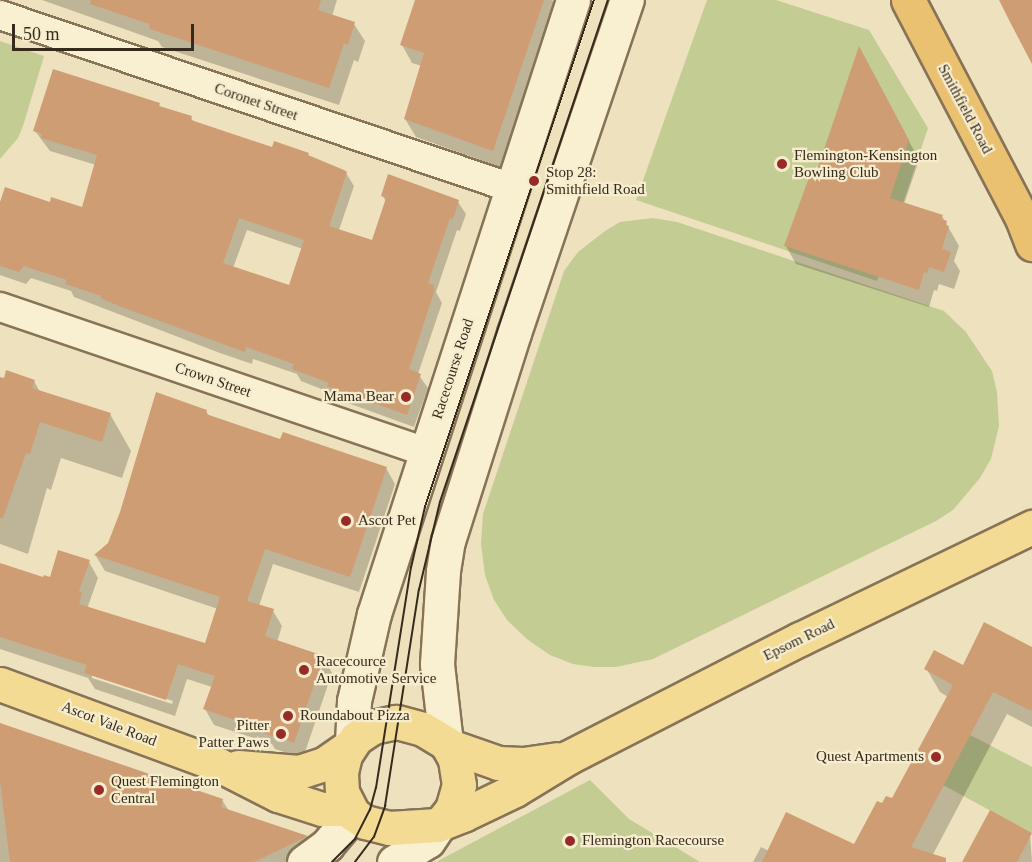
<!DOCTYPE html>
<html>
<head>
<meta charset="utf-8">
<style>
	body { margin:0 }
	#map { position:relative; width:1032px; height:862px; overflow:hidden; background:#eee2be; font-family:"Times New Roman",serif }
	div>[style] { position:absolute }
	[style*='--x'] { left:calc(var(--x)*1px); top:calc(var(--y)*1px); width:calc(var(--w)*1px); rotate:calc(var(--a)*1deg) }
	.green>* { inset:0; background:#c3cc92 }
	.shadow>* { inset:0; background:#0003 }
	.building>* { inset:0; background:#ce9d73 }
	.roads { filter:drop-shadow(2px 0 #877357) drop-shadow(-2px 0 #877357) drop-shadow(0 2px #877357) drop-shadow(0 -2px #877357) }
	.minor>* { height:28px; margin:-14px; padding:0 14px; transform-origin:14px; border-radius:14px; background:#f9efd1 }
	.secondary>* { height:33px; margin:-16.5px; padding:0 16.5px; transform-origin:16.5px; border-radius:16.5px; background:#f9efd1 }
	.primary>* { height:33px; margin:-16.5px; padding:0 16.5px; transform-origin:16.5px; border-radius:16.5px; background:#f3db94 }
	.trunk>* { height:33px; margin:-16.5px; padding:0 16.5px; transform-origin:16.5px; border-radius:16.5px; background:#eac170 }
	.tram>* { height:1.5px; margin:-0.75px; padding:0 0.75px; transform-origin:0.75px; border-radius:0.75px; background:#362a1c }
	.dots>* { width:16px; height:16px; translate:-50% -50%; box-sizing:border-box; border:3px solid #f6ecce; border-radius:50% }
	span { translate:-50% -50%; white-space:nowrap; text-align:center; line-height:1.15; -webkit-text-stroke:4.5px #f6ecce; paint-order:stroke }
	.street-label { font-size:15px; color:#362a1c }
	.poi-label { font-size:15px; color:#362a1c }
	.left { translate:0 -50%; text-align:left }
	.right { translate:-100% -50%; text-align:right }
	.scale { position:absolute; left:12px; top:24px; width:182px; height:27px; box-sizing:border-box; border:3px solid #362a1c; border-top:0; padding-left:8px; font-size:18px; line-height:21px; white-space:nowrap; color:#362a1c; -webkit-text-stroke:4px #f6ecce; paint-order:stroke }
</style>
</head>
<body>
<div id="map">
	<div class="green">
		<i style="clip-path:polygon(707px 0,776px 0,869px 30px,928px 128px,877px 281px,636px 200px)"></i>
		<i style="clip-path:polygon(0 41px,44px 56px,23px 126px,18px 138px,0 159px)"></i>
		<i style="clip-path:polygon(653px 218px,677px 222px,944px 311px,966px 332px,992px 371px,997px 392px,999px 426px,991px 459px,980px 478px,953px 510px,936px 521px,653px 659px,616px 667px,594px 667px,573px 664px,550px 655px,528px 640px,507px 620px,494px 600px,485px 575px,481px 544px,483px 514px,564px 271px,578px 252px,605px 231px,620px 222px)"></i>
		<i style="clip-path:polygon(970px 735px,1032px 767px,1032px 833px,943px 785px)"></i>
		<i style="clip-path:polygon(590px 780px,629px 819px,700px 862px,436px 862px)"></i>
	</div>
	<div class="shadow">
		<i style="clip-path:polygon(42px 0,337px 0,332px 16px,354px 24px,365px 41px,358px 62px,354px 60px,339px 105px,162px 47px,158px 41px)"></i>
		<i style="clip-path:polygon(428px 0,552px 0,557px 7px,503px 168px,416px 137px,405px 119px,422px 66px,412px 63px,402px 45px)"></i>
		<i style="clip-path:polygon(869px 66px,919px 160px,904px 204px,942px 216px,959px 246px,954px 261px,960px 271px,954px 289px,939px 284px,937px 291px,934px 290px,929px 307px,796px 264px,786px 246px)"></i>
		<i style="clip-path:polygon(evenodd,159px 105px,161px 108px,191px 118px,194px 122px,273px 149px,308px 154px,310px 158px,346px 173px,354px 186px,339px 230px,373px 241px,386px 202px,383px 196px,458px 202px,466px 214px,460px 231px,457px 230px,436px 292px,442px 303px,418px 374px,428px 388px,414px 427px,337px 399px,334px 394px,301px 381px,297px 374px,253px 359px,252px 364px,220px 353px,74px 297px,71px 291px,31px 278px,26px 284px,0 275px,0 202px,51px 204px,83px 209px,96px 165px,50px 151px,35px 131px,159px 105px,247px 230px,303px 249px,290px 287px,233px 268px,247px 230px)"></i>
		<i style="clip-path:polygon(0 379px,34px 381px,40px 392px,110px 414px,131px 451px,122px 478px,61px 458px,51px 490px,47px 488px,28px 554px,0 544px)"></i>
		<i style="clip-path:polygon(evenodd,206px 411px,210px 417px,281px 441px,386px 468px,395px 484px,359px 592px,273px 564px,259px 606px,273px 611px,282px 626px,277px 642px,323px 657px,332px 673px,303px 758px,275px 749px,272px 744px,214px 725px,205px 709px,212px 687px,187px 679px,175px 716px,95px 689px,88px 678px,0 649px,0 565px,44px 579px,51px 579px,89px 562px,98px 578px,88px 606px,90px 609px,206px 645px,218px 609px,105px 571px,96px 556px,109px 544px,206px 411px,92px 674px,173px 701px,172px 704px,92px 678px,92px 674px)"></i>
		<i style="clip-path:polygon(1032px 649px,1032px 727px,1007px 714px,929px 862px,753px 862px,761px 847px,769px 851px,855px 846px,883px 805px,892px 800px,948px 697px,940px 692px,926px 668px,963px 667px)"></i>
		<i style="clip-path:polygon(0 725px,222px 800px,229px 811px,307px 837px,321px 862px,0 862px)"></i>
		<i style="clip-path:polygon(1030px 834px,1032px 862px,964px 862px)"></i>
	</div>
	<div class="building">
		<i style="clip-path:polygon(91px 0,321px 0,318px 10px,355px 22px,348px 45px,344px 43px,329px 88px,150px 29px,149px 24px,90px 4px)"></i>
		<i style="clip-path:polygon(415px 0,544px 0,493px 151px,404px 119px,424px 53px,400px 45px)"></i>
		<i style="clip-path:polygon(999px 0,1032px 0,1032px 64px,1010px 22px)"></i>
		<i style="clip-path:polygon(859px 46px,909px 140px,890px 198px,943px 215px,941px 219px,947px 221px,946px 225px,949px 226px,942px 249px,951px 252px,944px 272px,929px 267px,927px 273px,924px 272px,919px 290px,784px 246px,811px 172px,816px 173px)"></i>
		<i style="clip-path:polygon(evenodd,53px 69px,160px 103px,159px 106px,192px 116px,191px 120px,272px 147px,274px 141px,309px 153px,308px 155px,344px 170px,347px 172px,329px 226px,372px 240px,386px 198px,381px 196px,388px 174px,459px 200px,453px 219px,450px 218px,428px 283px,434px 285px,433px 288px,435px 289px,409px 369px,421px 374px,407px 415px,327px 386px,329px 383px,292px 369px,294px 364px,246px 347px,245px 352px,119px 306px,100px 298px,101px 296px,65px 284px,67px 280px,24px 266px,19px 272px,0 266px,0 202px,5px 187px,50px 202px,51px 197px,82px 207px,97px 155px,41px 138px,42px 134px,33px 131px,53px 69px,239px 218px,304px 240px,289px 285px,223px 263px,239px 218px)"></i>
		<i style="clip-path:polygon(6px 370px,35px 380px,32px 388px,111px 413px,102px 442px,40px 422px,30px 454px,26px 453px,3px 518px,0 518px,0 377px,4px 378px)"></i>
		<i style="clip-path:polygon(156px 392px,207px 410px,206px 414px,280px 439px,283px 432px,387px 467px,350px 577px,265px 549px,247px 601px,274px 609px,265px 636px,324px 656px,294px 743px,264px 733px,265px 730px,203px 709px,215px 676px,178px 664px,166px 700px,84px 673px,87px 665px,0 637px,0 563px,43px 577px,44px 575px,50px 577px,58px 550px,90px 560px,79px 591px,82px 593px,79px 604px,205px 643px,220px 597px,94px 555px,108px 543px,120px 512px)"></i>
		<i style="clip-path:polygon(984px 622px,1032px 647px,1032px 711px,993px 692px,911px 847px,946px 858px,946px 862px,762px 862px,786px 812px,854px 844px,877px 801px,882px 803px,886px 796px,892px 798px,953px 685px,924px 669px,934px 650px,963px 665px)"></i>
		<i style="clip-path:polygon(0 723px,223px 799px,221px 807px,308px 836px,254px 862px,10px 862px,0 781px)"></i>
		<i style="clip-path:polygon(990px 810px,1032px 833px,1017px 862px,962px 862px)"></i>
	</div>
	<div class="roads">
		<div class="minor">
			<i style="--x:0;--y:15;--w:540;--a:18.67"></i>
			<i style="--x:0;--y:307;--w:450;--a:18.8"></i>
		</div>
		<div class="secondary">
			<i style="--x:352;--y:742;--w:41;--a:-87.2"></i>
			<i style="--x:354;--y:701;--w:89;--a:-77.1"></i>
			<i style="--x:374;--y:614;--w:645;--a:-72.04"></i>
			<i style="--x:446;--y:743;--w:80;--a:-96.5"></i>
			<i style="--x:437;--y:664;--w:93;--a:-86.3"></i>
			<i style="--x:443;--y:571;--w:30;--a:-81"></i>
			<i style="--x:448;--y:541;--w:218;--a:-72.4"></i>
			<i style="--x:514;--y:333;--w:352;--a:-71.3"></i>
			<i style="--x:304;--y:862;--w:29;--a:-36"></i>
			<i style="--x:327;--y:845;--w:40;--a:-50"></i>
			<i style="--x:394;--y:862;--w:40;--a:-32"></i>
			<i style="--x:428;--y:841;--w:22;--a:-56"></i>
		</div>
		<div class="primary">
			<i style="--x:0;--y:684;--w:233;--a:20.3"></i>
			<i style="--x:219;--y:765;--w:66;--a:27"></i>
			<i style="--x:278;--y:795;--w:46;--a:17.7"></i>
			<i style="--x:322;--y:809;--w:28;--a:0"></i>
			<i style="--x:447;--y:745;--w:54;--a:19.4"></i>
			<i style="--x:498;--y:763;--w:25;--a:2"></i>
			<i style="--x:523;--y:764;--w:35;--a:-8"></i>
			<i style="--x:238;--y:767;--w:61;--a:4.7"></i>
			<i style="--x:299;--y:772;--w:26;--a:-18"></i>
			<i style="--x:324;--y:764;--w:32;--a:-35"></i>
			<i style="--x:441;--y:823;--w:18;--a:-52"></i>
			<i style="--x:452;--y:809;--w:25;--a:-74"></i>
			<i style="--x:459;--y:785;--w:26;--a:-99"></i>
			<i style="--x:455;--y:759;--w:18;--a:-119"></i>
			<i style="--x:446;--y:743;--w:27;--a:-149"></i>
			<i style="--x:423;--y:729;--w:28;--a:-165"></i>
			<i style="--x:396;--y:722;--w:24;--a:168"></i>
			<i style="--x:373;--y:727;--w:20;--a:147"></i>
			<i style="--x:356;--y:738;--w:20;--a:123"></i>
			<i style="--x:345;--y:755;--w:18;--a:103"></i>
			<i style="--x:341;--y:773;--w:19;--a:87"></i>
			<i style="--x:342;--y:792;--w:25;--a:63"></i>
			<i style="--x:353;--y:814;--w:14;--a:34"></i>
			<i style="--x:365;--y:822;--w:25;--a:14"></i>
			<i style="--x:389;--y:828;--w:48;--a:-3.6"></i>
			<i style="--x:437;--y:825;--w:28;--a:-21"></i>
			<i style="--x:463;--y:815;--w:58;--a:-25.7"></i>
			<i style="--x:515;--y:790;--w:63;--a:-31.4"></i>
			<i style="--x:569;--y:757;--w:259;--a:-27.1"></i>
			<i style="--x:800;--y:639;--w:258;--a:-25.8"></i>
		</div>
		<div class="trunk">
			<i style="--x:908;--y:0;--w:246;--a:62.4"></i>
			<i style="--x:1022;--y:218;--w:28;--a:69"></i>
		</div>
	</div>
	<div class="tram">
		<i style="--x:332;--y:862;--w:33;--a:-45"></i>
		<i style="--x:355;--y:839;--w:33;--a:-63"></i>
		<i style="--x:370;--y:810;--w:23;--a:-75"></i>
		<i style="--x:376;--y:788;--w:223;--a:-81"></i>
		<i style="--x:411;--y:568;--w:63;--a:-77.1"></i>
		<i style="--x:425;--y:507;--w:534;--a:-71.57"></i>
		<i style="--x:355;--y:862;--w:31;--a:-53"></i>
		<i style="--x:374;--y:837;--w:33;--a:-70"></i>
		<i style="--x:385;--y:806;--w:219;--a:-81.1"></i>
		<i style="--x:419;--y:590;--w:90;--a:-76.6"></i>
		<i style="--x:440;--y:502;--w:529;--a:-71.5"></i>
	</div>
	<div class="dots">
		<i style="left:782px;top:164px;background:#972b26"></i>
		<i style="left:534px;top:181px;background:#972b26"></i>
		<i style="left:406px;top:397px;background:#972b26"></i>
		<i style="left:346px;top:521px;background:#972b26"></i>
		<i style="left:304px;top:670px;background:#972b26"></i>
		<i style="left:288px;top:716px;background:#972b26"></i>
		<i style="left:281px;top:734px;background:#972b26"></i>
		<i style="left:936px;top:757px;background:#972b26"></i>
		<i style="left:99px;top:790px;background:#972b26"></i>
		<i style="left:570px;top:841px;background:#972b26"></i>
	</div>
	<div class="street-label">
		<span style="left:256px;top:102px;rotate:19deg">Coronet Street</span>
		<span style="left:965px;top:109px;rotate:62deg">Smithfield Road</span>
		<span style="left:453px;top:369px;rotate:-72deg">Racecourse Road</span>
		<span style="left:213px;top:380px;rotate:19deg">Crown Street</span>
		<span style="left:799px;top:640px;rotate:-26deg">Epsom Road</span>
		<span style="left:109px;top:724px;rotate:21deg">Ascot Vale Road</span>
	</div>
	<div class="poi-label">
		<span class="left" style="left:794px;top:164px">Flemington-Kensington<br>Bowling Club</span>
		<span class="left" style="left:546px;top:181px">Stop 28:<br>Smithfield Road</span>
		<span class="right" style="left:394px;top:397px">Mama Bear</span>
		<span class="left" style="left:358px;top:521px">Ascot Pet</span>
		<span class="left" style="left:316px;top:670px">Racecource<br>Automotive Service</span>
		<span class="left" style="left:300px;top:716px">Roundabout Pizza</span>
		<span class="right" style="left:269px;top:734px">Pitter<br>Patter Paws</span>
		<span class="right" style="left:924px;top:757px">Quest Apartments</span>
		<span class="left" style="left:111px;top:790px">Quest Flemington<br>Central</span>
		<span class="left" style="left:582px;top:841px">Flemington Racecourse</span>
	</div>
	<div class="scale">50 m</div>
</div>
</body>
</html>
